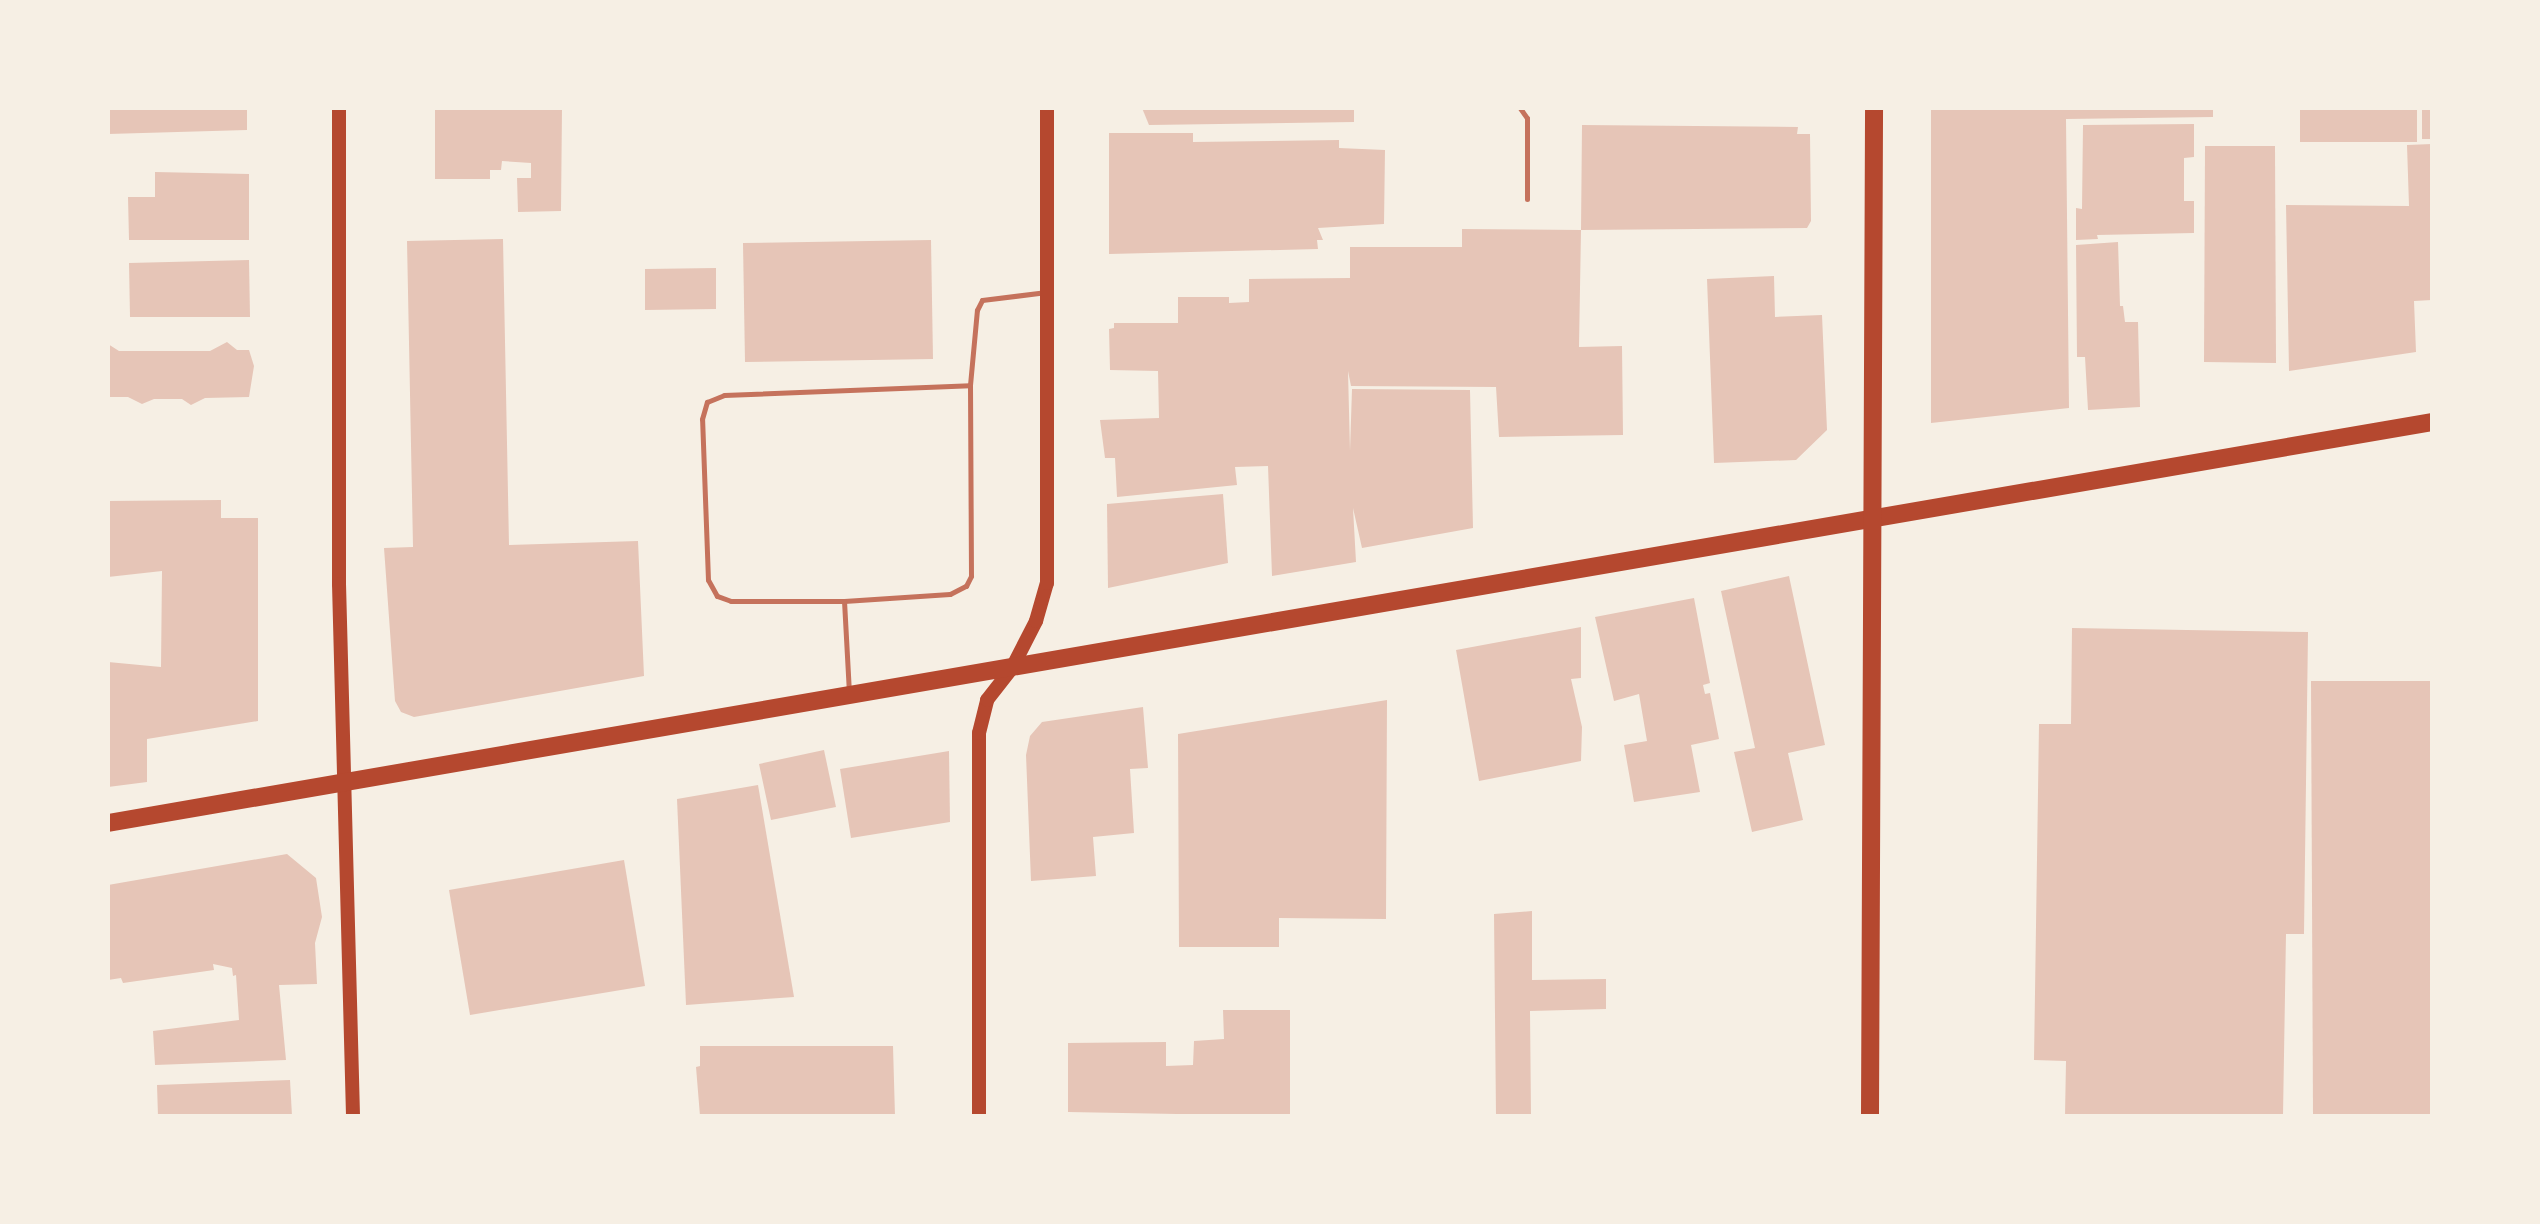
<!DOCTYPE html>
<html>
<head>
<meta charset="utf-8">
<style>
	body { margin:0 }
	#map { position:relative; width:2540px; height:1224px; overflow:hidden; background:#f6efe4; font-family:Roboto,sans-serif }
	div>[style] { position:absolute }
	[style*='--x'] { left:calc(var(--x)*1px); top:calc(var(--y)*1px); width:calc(var(--w)*1px); rotate:calc(var(--a)*1deg) }
	.building>* { inset:0; background:#e6c5b7 }
	.service>* { height:5px; margin:-2.5px; padding:0 2.5px; transform-origin:2.5px; border-radius:2.5px; background:#c5725c }
	.secondary>* { height:14px; margin:-7px; padding:0 7px; transform-origin:7px; border-radius:7px; background:#b5482f }
	.primary>* { height:18px; margin:-9px; padding:0 9px; transform-origin:9px; border-radius:9px; background:#b5482f }
	span { translate:-50% -50%; white-space:nowrap; text-align:center; line-height:1.15; -webkit-text-stroke:7px #f6efe4; paint-order:stroke }
	.frame { position:absolute; inset:0; border:110px solid #f6efe4; pointer-events:none }
</style>
</head>
<body>
<div id="map">
	<div class="building">
		<i style="clip-path:polygon(108px 108px,247px 108px,247px 130px,108px 134px)"></i>
		<i style="clip-path:polygon(435px 108px,562px 108px,561px 211px,518px 212px,517px 178px,531px 178px,531px 163px,502px 161px,501px 170px,490px 170px,490px 179px,435px 179px)"></i>
		<i style="clip-path:polygon(1142px 108px,1354px 108px,1354px 122px,1149px 125px)"></i>
		<i style="clip-path:polygon(1931px 108px,2213px 108px,2213px 117px,2066px 119px,2069px 408px,1931px 423px)"></i>
		<i style="clip-path:polygon(2300px 108px,2417px 108px,2417px 142px,2300px 142px)"></i>
		<i style="clip-path:polygon(2422px 108px,2432px 108px,2432px 139px,2422px 139px)"></i>
		<i style="clip-path:polygon(2194px 124px,2194px 157px,2184px 158px,2184px 201px,2194px 201px,2194px 233px,2097px 235px,2098px 239px,2076px 240px,2076px 208px,2082px 209px,2083px 125px)"></i>
		<i style="clip-path:polygon(1582px 125px,1798px 127px,1797px 134px,1810px 134px,1811px 221px,1807px 228px,1581px 230px)"></i>
		<i style="clip-path:polygon(1109px 133px,1193px 133px,1193px 142px,1339px 140px,1339px 148px,1385px 150px,1384px 224px,1318px 228px,1323px 240px,1317px 240px,1318px 249px,1109px 254px)"></i>
		<i style="clip-path:polygon(2432px 144px,2432px 300px,2414px 301px,2416px 352px,2289px 371px,2286px 205px,2409px 206px,2407px 145px)"></i>
		<i style="clip-path:polygon(2205px 146px,2275px 146px,2276px 363px,2204px 362px)"></i>
		<i style="clip-path:polygon(155px 172px,249px 174px,249px 240px,129px 240px,128px 197px,155px 197px)"></i>
		<i style="clip-path:polygon(1462px 229px,1581px 230px,1579px 347px,1622px 346px,1623px 435px,1499px 437px,1496px 387px,1351px 386px,1348px 371px,1350px 451px,1352px 389px,1470px 390px,1473px 528px,1362px 548px,1353px 508px,1356px 562px,1272px 576px,1268px 466px,1235px 467px,1237px 485px,1117px 497px,1115px 458px,1105px 458px,1100px 420px,1159px 418px,1158px 371px,1110px 370px,1109px 329px,1114px 328px,1114px 323px,1178px 323px,1178px 297px,1229px 297px,1229px 303px,1249px 302px,1249px 279px,1350px 278px,1350px 247px,1462px 247px)"></i>
		<i style="clip-path:polygon(503px 239px,509px 545px,638px 541px,644px 676px,414px 717px,401px 712px,395px 701px,384px 548px,413px 547px,407px 241px)"></i>
		<i style="clip-path:polygon(931px 240px,933px 359px,745px 362px,743px 243px)"></i>
		<i style="clip-path:polygon(2118px 242px,2120px 306px,2123px 306px,2125px 322px,2138px 322px,2140px 407px,2088px 410px,2085px 357px,2077px 357px,2076px 245px)"></i>
		<i style="clip-path:polygon(249px 260px,250px 317px,130px 317px,129px 263px)"></i>
		<i style="clip-path:polygon(716px 268px,716px 309px,645px 310px,645px 269px)"></i>
		<i style="clip-path:polygon(1774px 276px,1775px 317px,1822px 315px,1827px 430px,1796px 460px,1714px 463px,1707px 279px)"></i>
		<i style="clip-path:polygon(227px 342px,237px 350px,249px 350px,254px 366px,249px 397px,205px 398px,191px 405px,182px 399px,154px 399px,142px 404px,128px 397px,108px 397px,108px 344px,119px 351px,210px 351px)"></i>
		<i style="clip-path:polygon(1223px 494px,1228px 563px,1108px 588px,1107px 504px)"></i>
		<i style="clip-path:polygon(221px 500px,221px 518px,258px 518px,258px 721px,147px 739px,147px 782px,108px 787px,108px 662px,161px 667px,162px 571px,108px 577px,108px 501px)"></i>
		<i style="clip-path:polygon(1789px 576px,1825px 745px,1788px 753px,1803px 820px,1752px 832px,1734px 752px,1755px 748px,1721px 591px)"></i>
		<i style="clip-path:polygon(1694px 598px,1710px 683px,1703px 685px,1705px 694px,1710px 693px,1719px 739px,1691px 745px,1700px 792px,1634px 802px,1624px 745px,1647px 741px,1639px 694px,1614px 701px,1595px 617px)"></i>
		<i style="clip-path:polygon(1581px 627px,1581px 678px,1571px 679px,1582px 727px,1581px 761px,1479px 781px,1456px 650px)"></i>
		<i style="clip-path:polygon(2072px 628px,2308px 632px,2304px 934px,2286px 934px,2283px 1116px,2065px 1116px,2066px 1061px,2034px 1060px,2039px 724px,2071px 724px)"></i>
		<i style="clip-path:polygon(2311px 681px,2432px 681px,2432px 1116px,2313px 1116px)"></i>
		<i style="clip-path:polygon(1387px 700px,1386px 919px,1279px 918px,1279px 947px,1179px 947px,1178px 734px)"></i>
		<i style="clip-path:polygon(1143px 707px,1148px 768px,1130px 769px,1134px 833px,1093px 837px,1096px 876px,1031px 881px,1026px 755px,1030px 736px,1042px 722px)"></i>
		<i style="clip-path:polygon(824px 750px,836px 807px,771px 820px,759px 764px)"></i>
		<i style="clip-path:polygon(949px 751px,950px 822px,851px 838px,840px 769px)"></i>
		<i style="clip-path:polygon(758px 785px,794px 997px,686px 1005px,677px 799px)"></i>
		<i style="clip-path:polygon(287px 854px,316px 878px,322px 917px,315px 943px,317px 984px,279px 985px,286px 1060px,155px 1065px,153px 1031px,239px 1020px,236px 975px,233px 976px,232px 968px,213px 964px,214px 970px,123px 983px,121px 978px,108px 980px,108px 885px)"></i>
		<i style="clip-path:polygon(624px 860px,645px 986px,470px 1015px,449px 890px)"></i>
		<i style="clip-path:polygon(1532px 911px,1532px 980px,1606px 979px,1606px 1009px,1530px 1011px,1531px 1116px,1496px 1116px,1494px 914px)"></i>
		<i style="clip-path:polygon(1223px 1010px,1290px 1010px,1290px 1116px,1068px 1112px,1068px 1043px,1166px 1042px,1166px 1066px,1193px 1065px,1194px 1041px,1224px 1039px)"></i>
		<i style="clip-path:polygon(700px 1046px,893px 1046px,895px 1116px,700px 1116px,696px 1067px,700px 1066px)"></i>
		<i style="clip-path:polygon(290px 1080px,292px 1116px,158px 1116px,157px 1085px)"></i>
	</div>
	<div class="service">
		<i style="--x:1520;--y:108;--w:12;--a:55"></i>
		<i style="--x:1527;--y:118;--w:81;--a:90"></i>
		<i style="--x:844;--y:601;--w:106;--a:-3.8"></i>
		<i style="--x:950;--y:594;--w:18;--a:-27"></i>
		<i style="--x:966;--y:586;--w:11;--a:-63"></i>
		<i style="--x:971;--y:576;--w:191;--a:-90.3"></i>
		<i style="--x:849;--y:693;--w:92;--a:-93.1"></i>
		<i style="--x:844;--y:601;--w:113;--a:180"></i>
		<i style="--x:731;--y:601;--w:15;--a:-160"></i>
		<i style="--x:717;--y:596;--w:18;--a:-119"></i>
		<i style="--x:708;--y:580;--w:161;--a:-92.1"></i>
		<i style="--x:702;--y:419;--w:18;--a:-74"></i>
		<i style="--x:707;--y:402;--w:18;--a:-22"></i>
		<i style="--x:724;--y:395;--w:246;--a:-2.3"></i>
		<i style="--x:970;--y:385;--w:75;--a:-84.7"></i>
		<i style="--x:977;--y:310;--w:11;--a:-63"></i>
		<i style="--x:982;--y:300;--w:65;--a:-7"></i>
	</div>
	<div class="secondary">
		<i style="--x:339;--y:108;--w:476;--a:90"></i>
		<i style="--x:339;--y:584;--w:532;--a:88.49"></i>
		<i style="--x:979;--y:1116;--w:383;--a:-90"></i>
		<i style="--x:979;--y:733;--w:34;--a:-76"></i>
		<i style="--x:987;--y:700;--w:41;--a:-52"></i>
		<i style="--x:1012;--y:668;--w:53;--a:-62.9"></i>
		<i style="--x:1036;--y:621;--w:40;--a:-74"></i>
		<i style="--x:1047;--y:583;--w:475;--a:-90"></i>
	</div>
	<div class="primary">
		<i style="--x:108;--y:823;--w:2358;--a:-9.79"></i>
		<i style="--x:1870;--y:1116;--w:1008;--a:-89.77"></i>
	</div>
	<div class="frame"></div>
</div>
</body>
</html>
